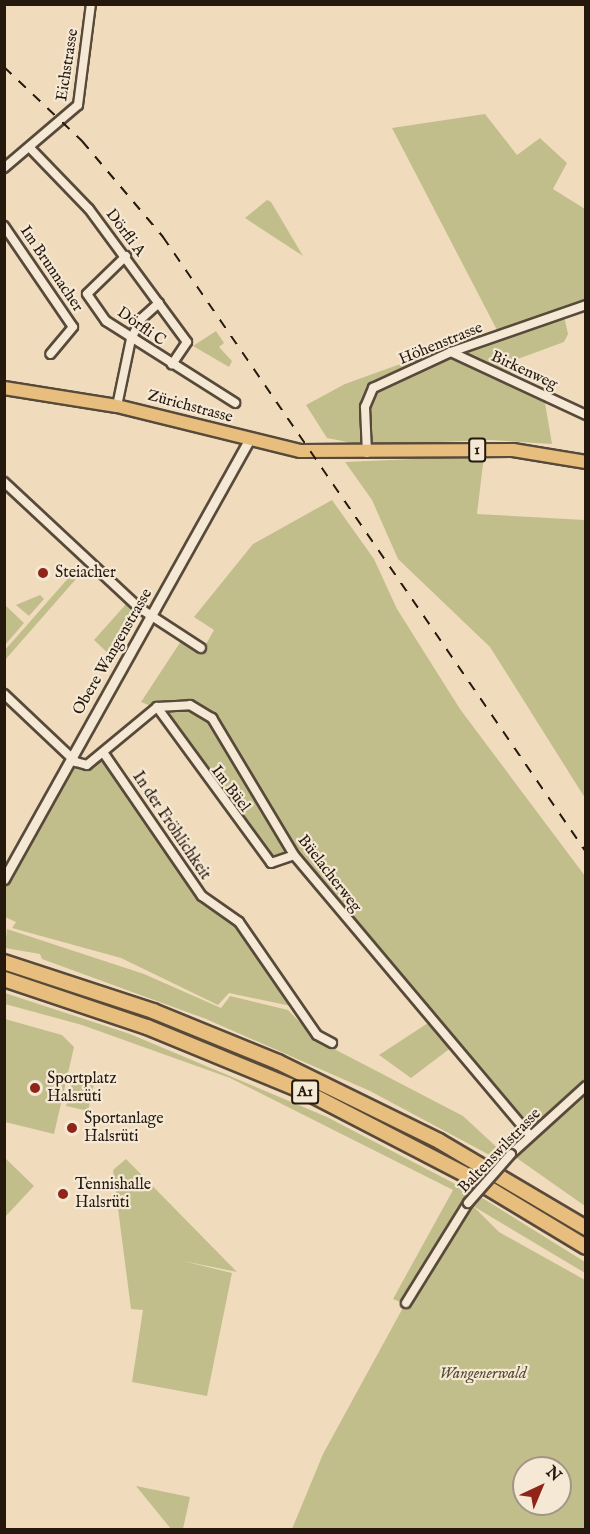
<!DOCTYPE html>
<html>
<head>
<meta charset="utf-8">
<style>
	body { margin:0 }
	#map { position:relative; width:590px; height:1534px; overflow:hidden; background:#f0dcbd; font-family:"IM FELL English",serif }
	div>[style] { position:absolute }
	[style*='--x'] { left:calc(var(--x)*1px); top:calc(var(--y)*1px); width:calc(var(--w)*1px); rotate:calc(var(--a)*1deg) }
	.green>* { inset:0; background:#c2be8c }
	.roads { filter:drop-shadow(2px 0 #584a3a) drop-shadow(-2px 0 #584a3a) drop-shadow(0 2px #584a3a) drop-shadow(0 -2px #584a3a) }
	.minor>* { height:8px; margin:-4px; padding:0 4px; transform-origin:4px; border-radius:4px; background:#f5e8d4 }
	.tertiary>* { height:9px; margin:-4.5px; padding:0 4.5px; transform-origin:4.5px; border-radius:4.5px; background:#f5e8d4 }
	.primary>* { height:12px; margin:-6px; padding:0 6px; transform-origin:6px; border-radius:6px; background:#e8be7e }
	.motorway>* { height:14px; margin:-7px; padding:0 7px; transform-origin:7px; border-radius:7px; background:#e8be7e }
	.rail>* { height:2px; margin-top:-1px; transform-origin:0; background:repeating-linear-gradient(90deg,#25190e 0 10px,transparent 0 20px) }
	.bridges { filter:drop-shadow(2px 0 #584a3a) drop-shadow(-2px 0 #584a3a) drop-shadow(0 2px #584a3a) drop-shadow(0 -2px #584a3a) }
	.minor-bridge>* { height:8px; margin:-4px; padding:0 4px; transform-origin:4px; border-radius:4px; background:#f5e8d4 }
	.dots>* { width:16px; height:16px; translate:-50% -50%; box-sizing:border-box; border:3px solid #f5e8d4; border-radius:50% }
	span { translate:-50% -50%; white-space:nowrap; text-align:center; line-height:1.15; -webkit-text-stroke:4.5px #f5e8d4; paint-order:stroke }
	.shield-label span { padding:2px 4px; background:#f5e8d4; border:2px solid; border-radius:4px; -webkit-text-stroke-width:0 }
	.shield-label { font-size:15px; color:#25190e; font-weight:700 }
	.street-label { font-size:16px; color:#25190e }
	.poi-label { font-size:16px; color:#25190e }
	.left { translate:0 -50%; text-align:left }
	.park-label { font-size:16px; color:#544b34; font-style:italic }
	.frame { position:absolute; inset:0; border:6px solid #25190e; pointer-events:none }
	.north { position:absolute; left:512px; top:1456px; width:60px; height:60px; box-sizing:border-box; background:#f5e8d4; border:2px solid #a29585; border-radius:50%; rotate:44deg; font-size:16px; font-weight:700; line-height:24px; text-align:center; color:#25190e }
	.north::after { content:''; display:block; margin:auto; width:21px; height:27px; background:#8f2418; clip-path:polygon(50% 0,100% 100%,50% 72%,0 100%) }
</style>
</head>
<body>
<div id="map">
	<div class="green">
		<i style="clip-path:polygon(485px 114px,517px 155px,540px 138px,567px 163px,553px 189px,585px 209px,585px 301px,498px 332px,392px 128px)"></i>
		<i style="clip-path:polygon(267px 200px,271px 202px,303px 256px,245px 218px)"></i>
		<i style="clip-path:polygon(564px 316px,568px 334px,564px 342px,515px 360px,508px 381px,544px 397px,552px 444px,490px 440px,362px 445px,327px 438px,306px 405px,345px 384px,439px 350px,451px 352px)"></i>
		<i style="clip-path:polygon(216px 331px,224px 343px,219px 347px,232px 361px,229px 367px,193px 346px)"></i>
		<i style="clip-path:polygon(484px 456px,477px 514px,585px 520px,585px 798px,490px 647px,398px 559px,372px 500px,345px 462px)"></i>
		<i style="clip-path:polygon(332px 500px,374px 559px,397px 609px,460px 709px,585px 876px,585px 1206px,511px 1154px,530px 1136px,294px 855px,275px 864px,199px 771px,163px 711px,141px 702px,185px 635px,205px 646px,214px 630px,194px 617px,253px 544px)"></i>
		<i style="clip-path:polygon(71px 575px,76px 579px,5px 660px,5px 650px)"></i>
		<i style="clip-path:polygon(40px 595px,44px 599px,29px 616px,16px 605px)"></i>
		<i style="clip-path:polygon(127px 603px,139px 616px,115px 660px,94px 640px)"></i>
		<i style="clip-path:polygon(5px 605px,24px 623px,5px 645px)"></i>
		<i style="clip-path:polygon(105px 755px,202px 896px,239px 922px,291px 1006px,229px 993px,218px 1005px,121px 958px,12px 928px,16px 922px,5px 917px,5px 879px,70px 763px,88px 765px)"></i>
		<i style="clip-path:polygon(7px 929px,144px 974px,221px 1008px,230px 996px,288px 1010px,317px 1040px,463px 1116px,502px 1152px,497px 1159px,370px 1091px,206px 1019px,42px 959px,40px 954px,5px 948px)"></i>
		<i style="clip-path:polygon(evenodd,5px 993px,130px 1034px,327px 1117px,484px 1199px,585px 1262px,585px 1273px,473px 1206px,499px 1232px,585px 1280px,585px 1529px,292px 1529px,323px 1454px,405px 1304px,393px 1299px,453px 1190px,230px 1078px,82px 1025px,5px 1004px,5px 993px,524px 1468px,560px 1468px,560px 1504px,524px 1504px,524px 1468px)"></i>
		<i style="clip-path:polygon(5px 1019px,62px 1035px,74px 1047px,54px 1134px,5px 1122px)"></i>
		<i style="clip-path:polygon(431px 1021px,452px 1047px,411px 1078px,379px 1055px)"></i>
		<i style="clip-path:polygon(75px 1074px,95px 1079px,88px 1111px,66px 1106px)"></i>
		<i style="clip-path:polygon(4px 1157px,34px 1186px,5px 1217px,4px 1217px)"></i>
		<i style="clip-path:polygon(126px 1159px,237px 1272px,183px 1261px,232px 1273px,207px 1396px,132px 1382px,143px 1310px,131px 1309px,113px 1170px)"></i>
		<i style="clip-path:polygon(136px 1486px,190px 1497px,183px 1529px,171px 1529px)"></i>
	</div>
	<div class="roads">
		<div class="minor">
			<i style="--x:31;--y:149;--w:83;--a:46"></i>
			<i style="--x:89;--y:209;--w:165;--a:53.6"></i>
			<i style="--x:187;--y:342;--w:27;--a:124"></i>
			<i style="--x:4;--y:168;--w:97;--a:-40.4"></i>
			<i style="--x:78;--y:105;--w:102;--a:-82.7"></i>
			<i style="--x:4;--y:226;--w:122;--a:55.7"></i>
			<i style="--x:73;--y:327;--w:35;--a:130"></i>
			<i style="--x:126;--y:256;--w:54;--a:135.7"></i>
			<i style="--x:87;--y:294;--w:33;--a:55"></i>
			<i style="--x:106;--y:321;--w:153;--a:32.4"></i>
			<i style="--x:451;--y:352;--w:149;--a:25"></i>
			<i style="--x:117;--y:406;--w:68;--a:-78.2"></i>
			<i style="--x:131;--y:339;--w:22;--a:-63"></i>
			<i style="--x:141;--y:319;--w:24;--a:-42"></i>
			<i style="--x:367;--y:453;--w:46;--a:-92.5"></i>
			<i style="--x:365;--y:407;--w:21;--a:-67"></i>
			<i style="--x:373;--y:388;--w:86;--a:-24.8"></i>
			<i style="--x:451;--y:352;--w:143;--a:-19.2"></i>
			<i style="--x:4;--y:482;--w:183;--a:43"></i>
			<i style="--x:138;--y:607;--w:75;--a:33.1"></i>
			<i style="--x:4;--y:694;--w:99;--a:43.4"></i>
			<i style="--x:76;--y:762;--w:11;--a:15"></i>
			<i style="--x:87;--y:765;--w:91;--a:-39.6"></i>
			<i style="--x:157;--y:707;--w:33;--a:-3"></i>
			<i style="--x:190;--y:705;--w:26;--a:31"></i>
			<i style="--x:212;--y:718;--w:160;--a:59.1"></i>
			<i style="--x:294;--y:855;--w:366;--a:49.9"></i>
			<i style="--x:157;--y:707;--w:193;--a:53.8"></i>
			<i style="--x:271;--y:863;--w:24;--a:-19"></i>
			<i style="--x:105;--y:755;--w:171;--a:55.5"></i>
			<i style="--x:202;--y:896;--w:45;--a:35.1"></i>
			<i style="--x:239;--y:922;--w:137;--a:55.4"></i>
			<i style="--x:317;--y:1035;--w:17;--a:28"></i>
			<i style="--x:511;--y:1154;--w:101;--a:-42.2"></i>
			<i style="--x:406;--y:1303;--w:118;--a:-58.2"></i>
		</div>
		<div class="tertiary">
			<i style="--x:4;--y:879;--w:503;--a:-60.83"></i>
		</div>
		<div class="primary">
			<i style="--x:4;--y:388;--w:114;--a:9.1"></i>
			<i style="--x:117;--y:406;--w:188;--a:13.8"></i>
			<i style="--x:300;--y:451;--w:213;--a:-0.3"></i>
			<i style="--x:513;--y:450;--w:74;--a:9.3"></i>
		</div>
		<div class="motorway">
			<i style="--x:4;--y:962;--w:157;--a:18.2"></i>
			<i style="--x:153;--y:1011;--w:135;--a:22.2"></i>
			<i style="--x:278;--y:1062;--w:179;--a:26.1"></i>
			<i style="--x:439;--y:1141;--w:171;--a:30.6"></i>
			<i style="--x:4;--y:979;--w:151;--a:18.6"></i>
			<i style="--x:147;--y:1027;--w:178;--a:22.4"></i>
			<i style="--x:312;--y:1095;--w:178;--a:27.4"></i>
			<i style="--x:470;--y:1177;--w:135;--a:31.1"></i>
		</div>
	</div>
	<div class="rail">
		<i style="--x:4;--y:67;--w:108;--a:43.5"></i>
		<i style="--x:82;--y:141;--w:126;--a:49.8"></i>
		<i style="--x:163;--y:237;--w:746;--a:55.48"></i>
	</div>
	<div class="bridges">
		<div class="minor-bridge">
			<i style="--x:468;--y:1203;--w:65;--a:-48.7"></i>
		</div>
	</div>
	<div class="dots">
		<i style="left:43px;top:573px;background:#8f2418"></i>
		<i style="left:35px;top:1088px;background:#8f2418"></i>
		<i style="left:72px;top:1128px;background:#8f2418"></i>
		<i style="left:63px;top:1194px;background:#8f2418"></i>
	</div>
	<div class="shield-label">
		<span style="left:477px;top:450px">1</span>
		<span style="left:305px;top:1092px">A1</span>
	</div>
	<div class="street-label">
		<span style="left:68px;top:65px;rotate:-81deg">Eichstrasse</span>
		<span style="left:125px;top:233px;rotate:53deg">Dörfli A</span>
		<span style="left:51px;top:269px;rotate:56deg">Im Brunnacher</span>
		<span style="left:141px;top:327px;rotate:35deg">Dörfli C</span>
		<span style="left:441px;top:344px;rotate:-22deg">Höhenstrasse</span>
		<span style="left:524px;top:371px;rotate:25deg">Birkenweg</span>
		<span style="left:190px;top:407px;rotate:15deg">Zürichstrasse</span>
		<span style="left:113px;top:652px;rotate:-60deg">Obere Wangenstrasse</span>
		<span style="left:230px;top:789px;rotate:53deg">Im Büel</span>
		<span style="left:171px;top:826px;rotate:56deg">In der Fröhlichkeit</span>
		<span style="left:329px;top:874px;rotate:52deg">Büelacherweg</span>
		<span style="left:500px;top:1151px;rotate:-46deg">Baltenswilstrasse</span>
	</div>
	<div class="poi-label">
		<span class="left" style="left:55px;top:573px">Steiacher</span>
		<span class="left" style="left:47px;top:1088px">Sportplatz<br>Halsrüti</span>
		<span class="left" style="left:84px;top:1128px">Sportanlage<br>Halsrüti</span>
		<span class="left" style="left:75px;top:1194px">Tennishalle<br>Halsrüti</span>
	</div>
	<div class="park-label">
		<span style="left:483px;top:1374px">Wangenerwald</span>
	</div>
	<div class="frame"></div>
	<div class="north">N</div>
</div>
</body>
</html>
